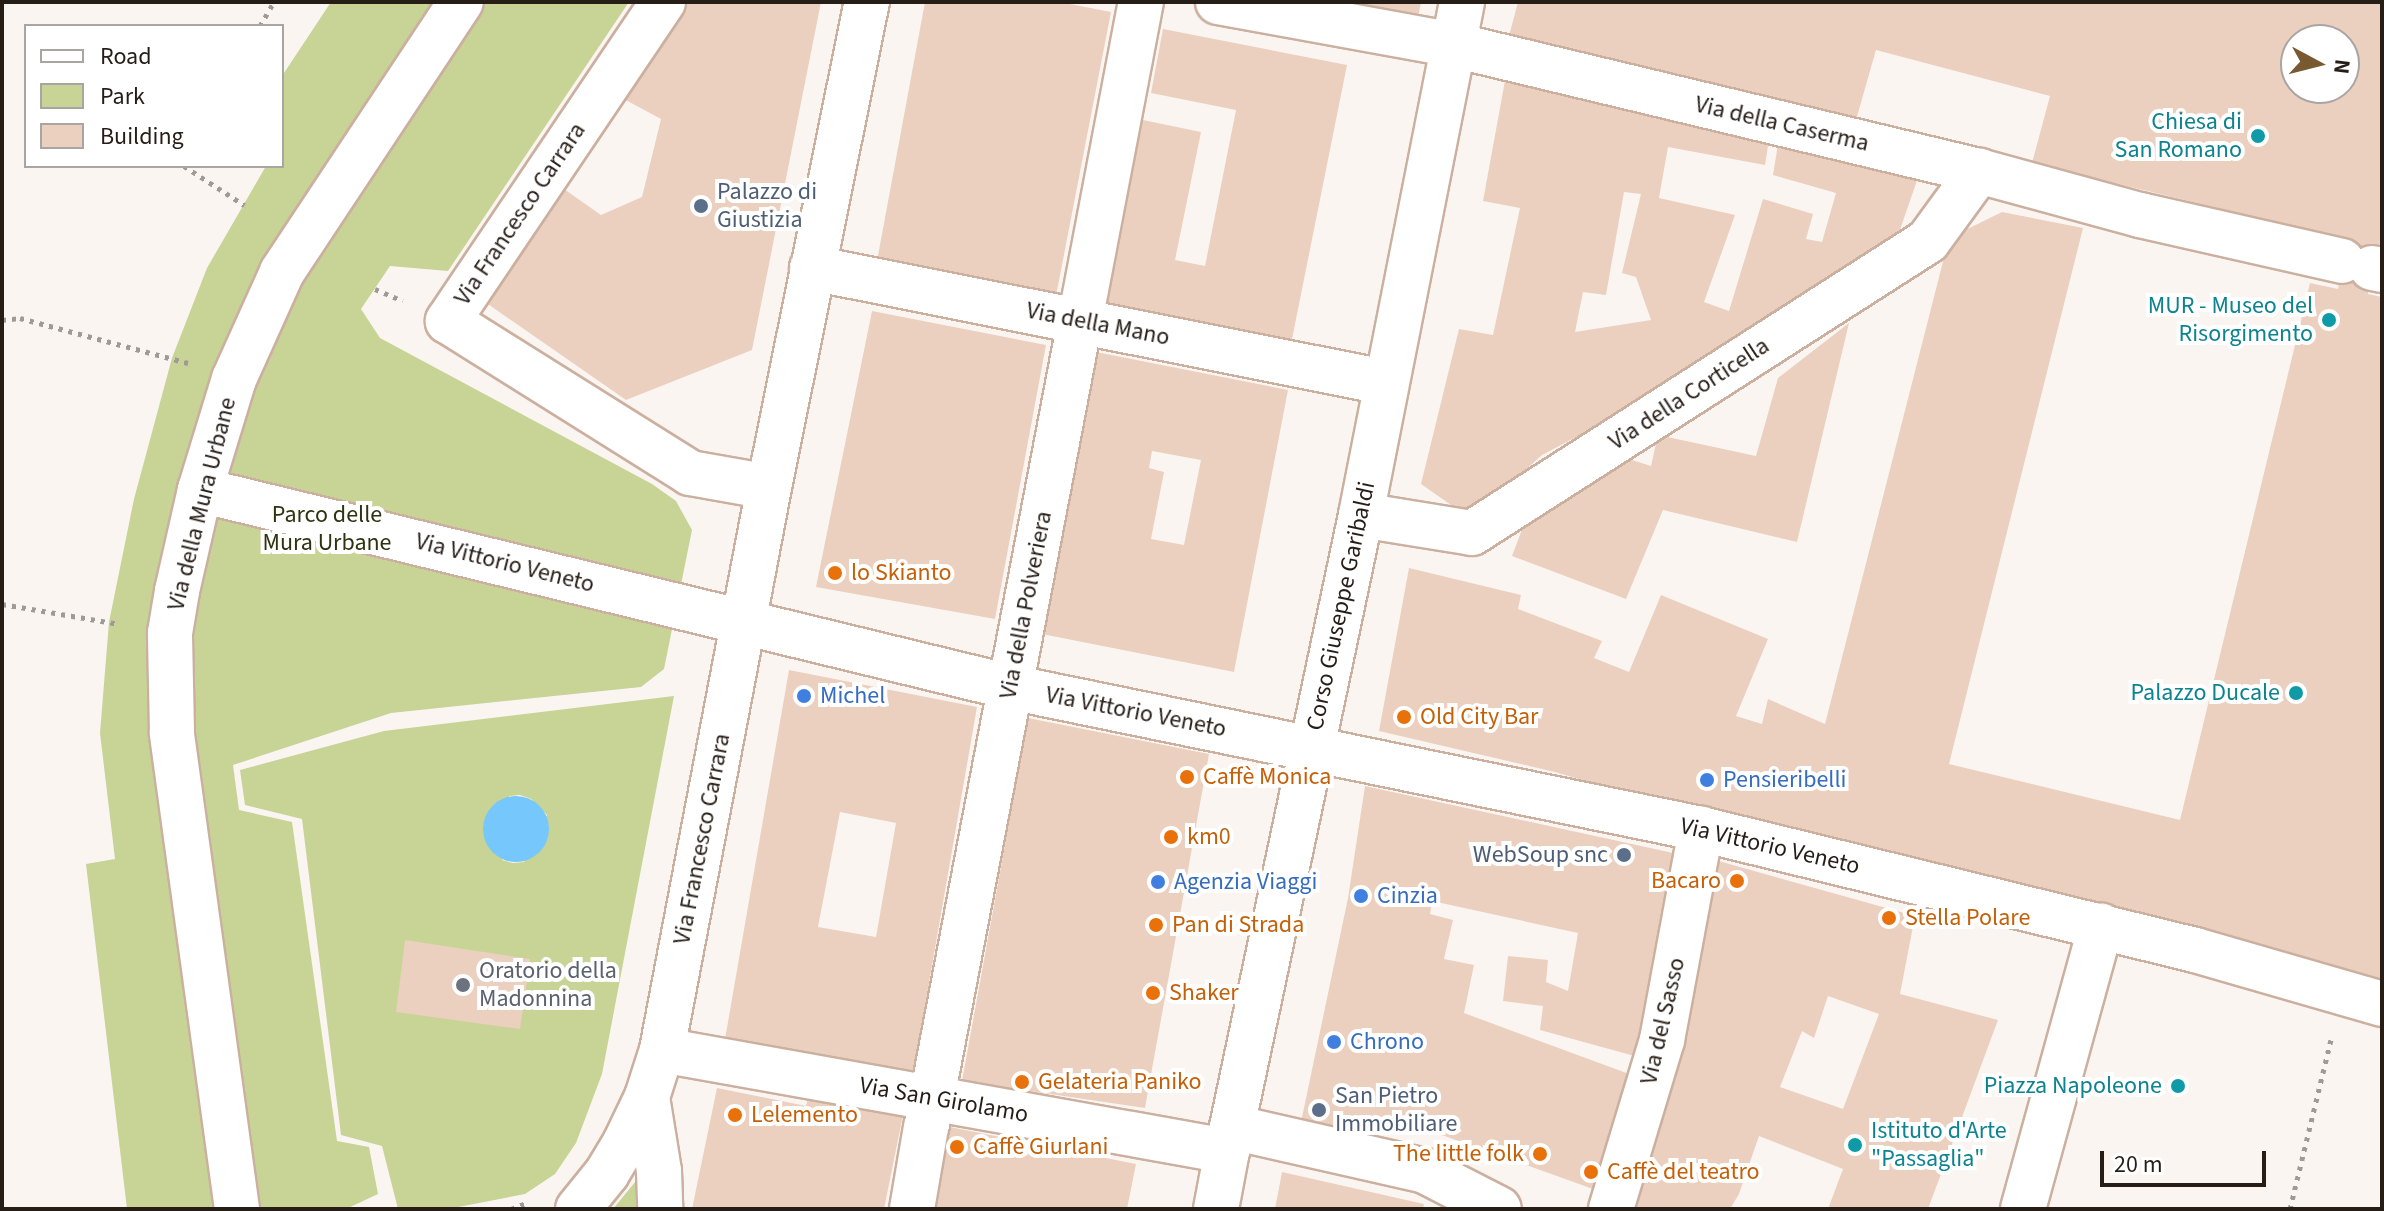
<!DOCTYPE html>
<html>
<head>
<meta charset="utf-8">
<style>
	body { margin:0 }
	#map { position:relative; width:2384px; height:1211px; overflow:hidden; background:#fbf5f2; font-family:"Source Sans 3",sans-serif }
	div>[style] { position:absolute }
	[style*='--x'] { left:calc(var(--x)*1px); top:calc(var(--y)*1px); width:calc(var(--w)*1px); rotate:calc(var(--a)*1deg) }
	.green>* { inset:0; background:#c7d495 }
	.water>* { inset:0; background:#75c7fc }
	.round { border-radius:50% }
	.building>* { inset:0; background:#ebd0bf }
	.path>* { height:5px; margin-top:-2.5px; transform-origin:0; background:repeating-linear-gradient(90deg,#a19995 0 4px,transparent 0 10px) }
	.roads { filter:drop-shadow(2px 0 #cbb0a0) drop-shadow(-2px 0 #cbb0a0) drop-shadow(0 2px #cbb0a0) drop-shadow(0 -2px #cbb0a0) }
	.pedestrian>* { height:44px; margin:-22px; padding:0 22px; transform-origin:22px; border-radius:22px; background:#fff }
	.minor>* { height:44px; margin:-22px; padding:0 22px; transform-origin:22px; border-radius:22px; background:#fff }
	.dots>* { width:22px; height:22px; translate:-50% -50%; box-sizing:border-box; border:4px solid #fff; border-radius:50% }
	span { translate:-50% -50%; white-space:nowrap; text-align:center; line-height:1.15; -webkit-text-stroke:8px #fff; paint-order:stroke }
	.culture-label { font-size:24px; color:#0d838f }
	.right { translate:-100% -50%; text-align:right }
	.left { translate:0 -50%; text-align:left }
	.street-label { font-size:24px; color:#271d17 }
	.service-label { font-size:24px; color:#4e5e75 }
	.park-label { font-size:24px; color:#2f3410 }
	.food-label { font-size:24px; color:#c56008 }
	.shop-label { font-size:24px; color:#366cbe }
	.worship-label { font-size:24px; color:#5b616d }
	.frame { position:absolute; inset:0; border:4px solid #271d17; pointer-events:none }
	.legend { position:absolute; left:24px; top:24px; width:260px; height:144px; box-sizing:border-box; background:#fff; border:2px solid #a9a5a2; margin:0; padding:10px 14px; list-style:none; font-size:24px; color:#271d17 }
	.legend li { display:flex; align-items:center; gap:16px; height:40px }
	.legend b { width:40px; border:2px solid #a9a5a2 }
	.north { position:absolute; left:2280px; top:24px; width:80px; height:80px; box-sizing:border-box; background:#fff; border:2px solid #a9a5a2; border-radius:50%; rotate:97deg; font-size:22px; font-weight:700; line-height:32px; text-align:center; color:#271d17 }
	.north::after { content:''; display:block; margin:auto; width:28px; height:36px; background:#79592f; clip-path:polygon(50% 0,100% 100%,50% 72%,0 100%) }
	.scale { position:absolute; left:2100px; top:1151px; width:166px; height:36px; box-sizing:border-box; border:4px solid #271d17; border-top:0; padding-left:10px; font-size:24px; line-height:28px; white-space:nowrap; color:#271d17; -webkit-text-stroke:6px #fff; paint-order:stroke }
</style>
</head>
<body>
<div id="map">
	<div class="green">
		<i style="clip-path:polygon(331px 2px,629px 2px,448px 271px,390px 266px,361px 309px,380px 338px,652px 484px,676px 501px,692px 530px,664px 669px,641px 687px,391px 713px,233px 765px,239px 810px,292px 822px,337px 1141px,369px 1147px,378px 1194px,346px 1209px,127px 1209px,86px 864px,115px 859px,100px 733px,109px 622px,134px 499px,172px 358px,207px 268px,266px 166px,282px 166px,282px 76px)"></i>
		<i style="clip-path:polygon(evenodd,674px 696px,602px 1074px,576px 1143px,555px 1174px,525px 1194px,448px 1209px,398px 1209px,382px 1146px,341px 1135px,302px 819px,245px 805px,240px 770px,384px 731px,674px 696px,520px 795px,531px 799px,547px 815px,524px 862px,513px 863px,502px 860px,509px 796px,520px 795px)"></i>
		<i style="clip-path:polygon(640px 1176px,647px 1209px,613px 1209px)"></i>
	</div>
	<div class="water">
		<i class="round" style="left:483px;top:796px;width:66px;height:66px"></i>
	</div>
	<div class="building">
		<i style="clip-path:polygon(686px 2px,821px 2px,752px 350px,626px 400px,485px 302px,564px 189px,601px 215px,642px 197px,661px 119px,620px 97px)"></i>
		<i style="clip-path:polygon(925px 2px,1060px 2px,1111px 12px,1056px 296px,877px 261px)"></i>
		<i style="clip-path:polygon(1347px 2px,1421px 2px,1418px 18px)"></i>
		<i style="clip-path:polygon(evenodd,1518px 2px,2382px 2px,2382px 234px,2368px 294px,2382px 297px,2382px 987px,1737px 826px,1555px 772px,1379px 731px,1409px 568px,1521px 595px,1518px 609px,1602px 641px,1594px 658px,1629px 672px,1661px 595px,1768px 639px,1736px 716px,1762px 724px,1768px 699px,1825px 724px,1949px 238px,2002px 212px,2083px 228px,1949px 764px,2180px 820px,2310px 283px,2338px 289px,2346px 239px,2032px 163px,2050px 96px,1876px 50px,1852px 134px,1506px 47px,1518px 2px,2296px 40px,2344px 40px,2344px 88px,2296px 88px,2296px 40px)"></i>
		<i style="clip-path:polygon(1163px 29px,1347px 65px,1291px 344px,1105px 306px,1143px 120px,1201px 132px,1175px 260px,1205px 266px,1236px 110px,1151px 93px)"></i>
		<i style="clip-path:polygon(evenodd,1506px 75px,1771px 127px,1765px 165px,1668px 147px,1659px 198px,1735px 215px,1704px 302px,1729px 311px,1763px 199px,1813px 214px,1806px 239px,1822px 242px,1836px 193px,1773px 175px,1780px 132px,1921px 169px,1893px 250px,1680px 382px,1542px 455px,1471px 519px,1421px 484px,1459px 329px,1493px 335px,1520px 208px,1483px 201px,1506px 75px,1624px 192px,1641px 194px,1622px 273px,1636px 277px,1651px 320px,1575px 332px,1583px 292px,1606px 295px,1624px 192px)"></i>
		<i style="clip-path:polygon(872px 311px,1046px 345px,995px 619px,816px 587px)"></i>
		<i style="clip-path:polygon(1849px 323px,1797px 542px,1663px 510px,1626px 599px,1512px 556px,1530px 508px,1619px 456px,1651px 466px,1658px 435px,1756px 456px,1778px 378px)"></i>
		<i style="clip-path:polygon(evenodd,1096px 352px,1288px 390px,1234px 672px,1042px 634px,1096px 352px,1152px 451px,1201px 460px,1184px 545px,1151px 539px,1164px 472px,1149px 468px,1152px 451px)"></i>
		<i style="clip-path:polygon(evenodd,789px 670px,977px 707px,913px 1075px,724px 1045px,789px 670px,840px 812px,896px 823px,876px 937px,818px 927px,840px 812px)"></i>
		<i style="clip-path:polygon(1028px 718px,1209px 754px,1145px 1108px,962px 1081px)"></i>
		<i style="clip-path:polygon(1365px 786px,1687px 856px,1649px 1060px,1540px 1030px,1543px 1006px,1503px 1001px,1508px 956px,1548px 960px,1546px 982px,1568px 991px,1578px 933px,1432px 901px,1430px 914px,1453px 920px,1444px 959px,1474px 965px,1464px 1013px,1640px 1078px,1607px 1194px,1439px 1134px,1363px 1121px,1359px 1141px,1300px 1127px,1348px 898px)"></i>
		<i style="clip-path:polygon(evenodd,1715px 860px,1915px 916px,1900px 994px,1998px 1020px,1928px 1209px,1828px 1209px,1843px 1169px,1759px 1136px,1739px 1194px,1730px 1209px,1625px 1209px,1715px 860px,1828px 996px,1879px 1014px,1843px 1109px,1780px 1087px,1802px 1031px,1814px 1038px,1828px 996px)"></i>
		<i style="clip-path:polygon(405px 940px,530px 959px,520px 1029px,396px 1012px)"></i>
		<i style="clip-path:polygon(717px 1088px,806px 1106px,809px 1094px,903px 1115px,884px 1209px,692px 1209px)"></i>
		<i style="clip-path:polygon(950px 1127px,1136px 1164px,1127px 1209px,934px 1209px)"></i>
		<i style="clip-path:polygon(1282px 1172px,1424px 1204px,1423px 1209px,1275px 1209px)"></i>
	</div>
	<div class="path">
		<i style="--x:260;--y:26;--w:28;--a:-60"></i>
		<i style="--x:184;--y:166;--w:72;--a:33"></i>
		<i style="--x:375;--y:289;--w:30;--a:23"></i>
		<i style="--x:2;--y:320;--w:18;--a:-6"></i>
		<i style="--x:20;--y:318;--w:174;--a:15"></i>
		<i style="--x:2;--y:604;--w:119;--a:9.7"></i>
		<i style="--x:511;--y:1209;--w:18;--a:-22"></i>
		<i style="--x:2290;--y:1209;--w:174;--a:-76.4"></i>
	</div>
	<div class="roads">
		<div class="pedestrian">
			<i style="--x:200;--y:490;--w:834;--a:13.67"></i>
			<i style="--x:1010;--y:687;--w:705;--a:11.61"></i>
			<i style="--x:1701;--y:829;--w:509;--a:13.76"></i>
			<i style="--x:2195;--y:950;--w:195;--a:16.1"></i>
			<i style="--x:662;--y:1050;--w:574;--a:10.14"></i>
			<i style="--x:1227;--y:1151;--w:650;--a:-78.1"></i>
			<i style="--x:647;--y:1097;--w:75;--a:80.8"></i>
			<i style="--x:659;--y:1171;--w:38;--a:88"></i>
			<i style="--x:927;--y:1124;--w:817;--a:-79.21"></i>
			<i style="--x:1232;--y:1127;--w:198;--a:12.8"></i>
			<i style="--x:1425;--y:1171;--w:83;--a:27.2"></i>
			<i style="--x:237;--y:1209;--w:481;--a:-97.8"></i>
			<i style="--x:172;--y:732;--w:99;--a:-91.2"></i>
			<i style="--x:170;--y:633;--w:43;--a:-80.5"></i>
			<i style="--x:177;--y:591;--w:104;--a:-77.2"></i>
			<i style="--x:200;--y:490;--w:116;--a:-73"></i>
			<i style="--x:234;--y:379;--w:117;--a:-65.8"></i>
			<i style="--x:282;--y:272;--w:324;--a:-56.5"></i>
			<i style="--x:578;--y:1209;--w:46;--a:-51.1"></i>
			<i style="--x:607;--y:1173;--w:35;--a:-59"></i>
			<i style="--x:625;--y:1143;--w:51;--a:-64.4"></i>
			<i style="--x:647;--y:1097;--w:49;--a:-72.3"></i>
			<i style="--x:662;--y:1050;--w:573;--a:-79.24"></i>
			<i style="--x:1611;--y:1209;--w:177;--a:-73.2"></i>
			<i style="--x:1662;--y:1040;--w:215;--a:-79.5"></i>
			<i style="--x:2023;--y:1209;--w:294;--a:-74.6"></i>
		</div>
		<div class="minor">
			<i style="--x:663;--y:2;--w:385;--a:124"></i>
			<i style="--x:448;--y:321;--w:286;--a:32.1"></i>
			<i style="--x:690;--y:473;--w:80;--a:10"></i>
			<i style="--x:769;--y:487;--w:495;--a:-78.6"></i>
			<i style="--x:1218;--y:2;--w:240;--a:10.3"></i>
			<i style="--x:1454;--y:45;--w:540;--a:13.5"></i>
			<i style="--x:1979;--y:171;--w:167;--a:15.3"></i>
			<i style="--x:2140;--y:215;--w:207;--a:12.8"></i>
			<i style="--x:1462;--y:2;--w:523;--a:101.14"></i>
			<i style="--x:1361;--y:515;--w:112;--a:9.2"></i>
			<i style="--x:1472;--y:533;--w:541;--a:-32.63"></i>
			<i style="--x:1928;--y:241;--w:87;--a:-53.9"></i>
			<i style="--x:812;--y:268;--w:583;--a:11.27"></i>
			<i style="--x:2372;--y:268;--w:10;--a:11"></i>
			<i style="--x:1080;--y:321;--w:325;--a:-79.2"></i>
			<i style="--x:912;--y:1209;--w:83;--a:-80.3"></i>
			<i style="--x:1216;--y:1209;--w:59;--a:-79.3"></i>
		</div>
	</div>
	<div class="dots">
		<i style="left:2258px;top:136px;background:#0f9aa8"></i>
		<i style="left:701px;top:206px;background:#5c6f8a"></i>
		<i style="left:2329px;top:320px;background:#0f9aa8"></i>
		<i style="left:835px;top:573px;background:#e8710a"></i>
		<i style="left:2296px;top:693px;background:#0f9aa8"></i>
		<i style="left:804px;top:696px;background:#3f7fe0"></i>
		<i style="left:1404px;top:717px;background:#e8710a"></i>
		<i style="left:1187px;top:777px;background:#e8710a"></i>
		<i style="left:1707px;top:780px;background:#3f7fe0"></i>
		<i style="left:1171px;top:837px;background:#e8710a"></i>
		<i style="left:1624px;top:855px;background:#5c6f8a"></i>
		<i style="left:1737px;top:881px;background:#e8710a"></i>
		<i style="left:1158px;top:882px;background:#3f7fe0"></i>
		<i style="left:1361px;top:896px;background:#3f7fe0"></i>
		<i style="left:1889px;top:918px;background:#e8710a"></i>
		<i style="left:1156px;top:925px;background:#e8710a"></i>
		<i style="left:463px;top:985px;background:#6b7280"></i>
		<i style="left:1153px;top:993px;background:#e8710a"></i>
		<i style="left:1334px;top:1042px;background:#3f7fe0"></i>
		<i style="left:1022px;top:1082px;background:#e8710a"></i>
		<i style="left:2178px;top:1086px;background:#0f9aa8"></i>
		<i style="left:1319px;top:1110px;background:#5c6f8a"></i>
		<i style="left:735px;top:1115px;background:#e8710a"></i>
		<i style="left:1855px;top:1145px;background:#0f9aa8"></i>
		<i style="left:957px;top:1147px;background:#e8710a"></i>
		<i style="left:1540px;top:1154px;background:#e8710a"></i>
		<i style="left:1591px;top:1172px;background:#e8710a"></i>
	</div>
	<div class="culture-label">
		<span class="right" style="left:2242px;top:136px">Chiesa di<br>San Romano</span>
		<span class="right" style="left:2313px;top:320px">MUR - Museo del<br>Risorgimento</span>
		<span class="right" style="left:2280px;top:693px">Palazzo Ducale</span>
		<span class="right" style="left:2162px;top:1086px">Piazza Napoleone</span>
		<span class="left" style="left:1871px;top:1145px">Istituto d'Arte<br>"Passaglia"</span>
	</div>
	<div class="street-label">
		<span style="left:1782px;top:124px;rotate:13deg">Via della Caserma</span>
		<span style="left:520px;top:214px;rotate:-56deg">Via Francesco Carrara</span>
		<span style="left:1098px;top:324px;rotate:11deg">Via della Mano</span>
		<span style="left:1689px;top:394px;rotate:-33deg">Via della Corticella</span>
		<span style="left:202px;top:504px;rotate:-76deg">Via della Mura Urbane</span>
		<span style="left:505px;top:563px;rotate:14deg">Via Vittorio Veneto</span>
		<span style="left:1026px;top:605px;rotate:-79deg">Via della Polveriera</span>
		<span style="left:1341px;top:606px;rotate:-78deg">Corso Giuseppe Garibaldi</span>
		<span style="left:1136px;top:712px;rotate:11deg">Via Vittorio Veneto</span>
		<span style="left:702px;top:839px;rotate:-79deg">Via Francesco Carrara</span>
		<span style="left:1770px;top:846px;rotate:13deg">Via Vittorio Veneto</span>
		<span style="left:1663px;top:1021px;rotate:-77deg">Via del Sasso</span>
		<span style="left:944px;top:1100px;rotate:10deg">Via San Girolamo</span>
	</div>
	<div class="service-label">
		<span class="left" style="left:717px;top:206px">Palazzo di<br>Giustizia</span>
		<span class="right" style="left:1608px;top:855px">WebSoup snc</span>
		<span class="left" style="left:1335px;top:1110px">San Pietro<br>Immobiliare</span>
	</div>
	<div class="park-label">
		<span style="left:327px;top:529px">Parco delle<br>Mura Urbane</span>
	</div>
	<div class="food-label">
		<span class="left" style="left:851px;top:573px">lo Skianto</span>
		<span class="left" style="left:1420px;top:717px">Old City Bar</span>
		<span class="left" style="left:1203px;top:777px">Caffè Monica</span>
		<span class="left" style="left:1187px;top:837px">km0</span>
		<span class="right" style="left:1721px;top:881px">Bacaro</span>
		<span class="left" style="left:1905px;top:918px">Stella Polare</span>
		<span class="left" style="left:1172px;top:925px">Pan di Strada</span>
		<span class="left" style="left:1169px;top:993px">Shaker</span>
		<span class="left" style="left:1038px;top:1082px">Gelateria Paniko</span>
		<span class="left" style="left:751px;top:1115px">Lelemento</span>
		<span class="left" style="left:973px;top:1147px">Caffè Giurlani</span>
		<span class="right" style="left:1524px;top:1154px">The little folk</span>
		<span class="left" style="left:1607px;top:1172px">Caffè del teatro</span>
	</div>
	<div class="shop-label">
		<span class="left" style="left:820px;top:696px">Michel</span>
		<span class="left" style="left:1723px;top:780px">Pensieribelli</span>
		<span class="left" style="left:1174px;top:882px">Agenzia Viaggi</span>
		<span class="left" style="left:1377px;top:896px">Cinzia</span>
		<span class="left" style="left:1350px;top:1042px">Chrono</span>
	</div>
	<div class="worship-label">
		<span class="left" style="left:479px;top:985px">Oratorio della<br>Madonnina</span>
	</div>
	<div class="frame"></div>
	<ul class="legend">
	<li><b style="height:10px;background:#fff"></b>Road</li>
	<li><b style="height:22px;background:#c7d495"></b>Park</li>
	<li><b style="height:22px;background:#ebd0bf"></b>Building</li>
	</ul>
	<div class="north">N</div>
	<div class="scale">20 m</div>
</div>
</body>
</html>
